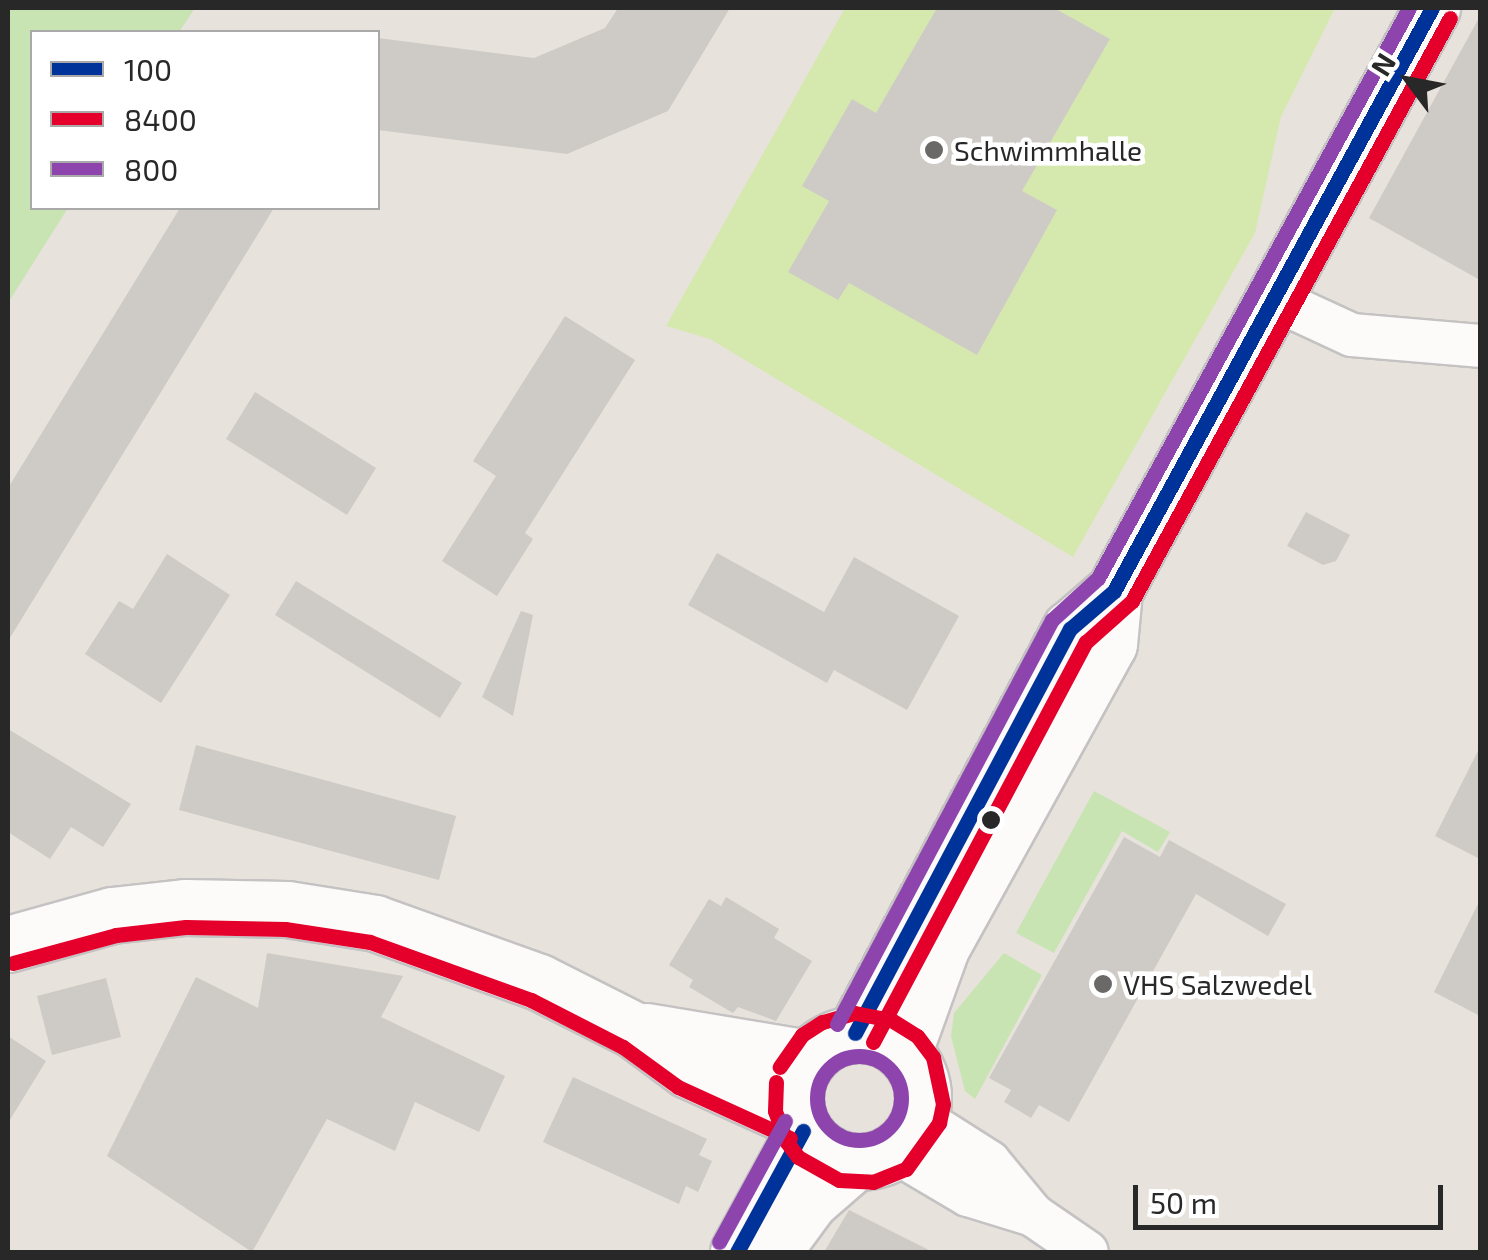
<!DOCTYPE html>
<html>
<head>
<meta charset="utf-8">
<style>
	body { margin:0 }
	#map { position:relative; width:1488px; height:1260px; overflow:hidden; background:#e8e2dc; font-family:"Exo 2",sans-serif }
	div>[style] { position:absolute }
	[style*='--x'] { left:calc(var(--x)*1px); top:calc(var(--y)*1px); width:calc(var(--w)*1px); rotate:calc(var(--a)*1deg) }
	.green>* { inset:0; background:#c8e4b3 }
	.pitch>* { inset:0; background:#d5e9af }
	.building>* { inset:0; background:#cecac6 }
	.roads { filter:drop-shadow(2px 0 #c4c2c2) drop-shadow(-2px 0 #c4c2c2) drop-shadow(0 2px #c4c2c2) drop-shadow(0 -2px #c4c2c2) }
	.minor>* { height:42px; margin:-21px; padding:0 21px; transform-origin:21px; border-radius:21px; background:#fcfbfa }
	.tertiary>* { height:52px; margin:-26px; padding:0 26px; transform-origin:26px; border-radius:26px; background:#fcfbfa }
	.secondary>* { height:55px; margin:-27.5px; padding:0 27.5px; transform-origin:27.5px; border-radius:27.5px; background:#fcfbfa }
	.secondary>.ring { margin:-27.5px; padding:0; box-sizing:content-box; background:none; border:55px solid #fcfbfa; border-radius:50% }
	.bus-1>* { height:15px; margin:-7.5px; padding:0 7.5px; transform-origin:7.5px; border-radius:7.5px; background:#039 }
	.bus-2>* { height:15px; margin:-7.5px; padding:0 7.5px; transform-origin:7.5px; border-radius:7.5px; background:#e4002b }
	.bus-3>* { height:15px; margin:-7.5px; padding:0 7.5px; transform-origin:7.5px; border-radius:7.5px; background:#8e44ad }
	.bus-3>.ring { margin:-7.5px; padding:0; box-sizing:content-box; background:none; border:15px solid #8e44ad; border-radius:50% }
	.dots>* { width:28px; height:28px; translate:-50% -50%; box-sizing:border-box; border:5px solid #fff; border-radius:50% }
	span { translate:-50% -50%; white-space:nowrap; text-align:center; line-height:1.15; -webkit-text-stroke:9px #fff; paint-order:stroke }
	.poi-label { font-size:28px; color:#282828 }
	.left { translate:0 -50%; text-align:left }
	.frame { position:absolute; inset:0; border:10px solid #282828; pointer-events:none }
	.legend { position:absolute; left:30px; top:30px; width:350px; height:180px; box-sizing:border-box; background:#fff; border:2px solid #a9a9a9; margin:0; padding:12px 18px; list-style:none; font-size:30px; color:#282828 }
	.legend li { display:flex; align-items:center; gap:20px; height:50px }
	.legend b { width:50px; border:2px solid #a9a9a9 }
	.north { position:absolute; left:1358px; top:30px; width:100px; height:100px; -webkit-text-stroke:8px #fff; paint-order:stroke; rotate:302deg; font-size:28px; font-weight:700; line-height:40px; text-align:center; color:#282828 }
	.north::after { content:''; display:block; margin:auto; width:35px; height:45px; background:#282828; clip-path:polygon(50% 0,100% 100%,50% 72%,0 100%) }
	.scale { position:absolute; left:1133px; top:1185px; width:310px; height:45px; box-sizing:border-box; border:5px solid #282828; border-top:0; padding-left:12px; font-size:30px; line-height:35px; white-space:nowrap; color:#282828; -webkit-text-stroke:8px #fff; paint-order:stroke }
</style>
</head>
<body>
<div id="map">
	<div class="green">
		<i style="clip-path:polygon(8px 8px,195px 8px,179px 32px,32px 32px,32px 208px,68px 208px,8px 303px)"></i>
		<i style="clip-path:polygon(1094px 791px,1170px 832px,1158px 852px,1122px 831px,1054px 953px,1016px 933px)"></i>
		<i style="clip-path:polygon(1004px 953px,1042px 975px,975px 1099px,965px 1091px,951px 1036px,954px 1013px)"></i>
	</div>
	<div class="pitch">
		<i style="clip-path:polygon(845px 8px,1335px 8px,1281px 117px,1255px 233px,1073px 557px,710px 339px,666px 326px)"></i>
	</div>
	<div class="building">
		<i style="clip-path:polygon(618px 8px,730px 8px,668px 111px,567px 154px,378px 130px,378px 38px,534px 58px,605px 28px)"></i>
		<i style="clip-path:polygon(937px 8px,1054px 8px,1110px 39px,1022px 191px,1057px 210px,977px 355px,849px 283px,838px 300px,788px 272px,829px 201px,802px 186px,852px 99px,876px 113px)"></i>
		<i style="clip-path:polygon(1480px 16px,1480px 280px,1369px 218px)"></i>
		<i style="clip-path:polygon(180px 208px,274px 208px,8px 641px,8px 488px)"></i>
		<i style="clip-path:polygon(565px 316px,635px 360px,525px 533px,533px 539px,497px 596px,442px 561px,496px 476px,473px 461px)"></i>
		<i style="clip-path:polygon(255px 392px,376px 468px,347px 515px,226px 439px)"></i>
		<i style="clip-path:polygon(1306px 512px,1350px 535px,1336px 561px,1323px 565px,1287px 546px)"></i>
		<i style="clip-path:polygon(717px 553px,824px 612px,854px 557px,959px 616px,907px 710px,834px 670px,827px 683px,688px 605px)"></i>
		<i style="clip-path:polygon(167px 554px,230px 595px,161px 703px,85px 654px,119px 601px,133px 609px)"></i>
		<i style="clip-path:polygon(296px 581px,462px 683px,440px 718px,275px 615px)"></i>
		<i style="clip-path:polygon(521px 611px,533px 615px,513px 716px,482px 697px)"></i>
		<i style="clip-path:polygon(8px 729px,131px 804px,103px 847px,71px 827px,50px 859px,8px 832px)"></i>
		<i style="clip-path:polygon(196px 745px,456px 816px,439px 880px,179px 810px)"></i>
		<i style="clip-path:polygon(1480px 747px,1480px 859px,1435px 836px)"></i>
		<i style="clip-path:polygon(1124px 837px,1160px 857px,1169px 840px,1286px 904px,1268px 936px,1196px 894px,1069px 1122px,1039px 1105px,1031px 1118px,1004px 1102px,1011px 1090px,989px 1078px)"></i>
		<i style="clip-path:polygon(726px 897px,779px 929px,774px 938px,812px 961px,776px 1021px,738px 1007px,733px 1013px,689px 987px,693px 980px,669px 965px,709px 899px,721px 906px)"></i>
		<i style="clip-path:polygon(1480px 900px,1480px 1016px,1434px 992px)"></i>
		<i style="clip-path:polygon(267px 953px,403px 976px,381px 1017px,505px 1076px,479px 1132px,415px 1102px,395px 1151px,327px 1119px,252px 1252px,107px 1156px,196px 977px,258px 1008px)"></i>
		<i style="clip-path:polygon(106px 978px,121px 1037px,52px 1055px,37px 996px)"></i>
		<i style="clip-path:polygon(8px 1036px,46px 1061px,8px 1123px)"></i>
		<i style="clip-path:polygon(573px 1077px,707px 1139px,699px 1155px,712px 1161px,698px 1192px,686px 1186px,679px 1204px,543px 1142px)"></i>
		<i style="clip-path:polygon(849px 1210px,933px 1252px,824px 1252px)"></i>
	</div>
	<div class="roads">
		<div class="minor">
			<i style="--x:1274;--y:299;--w:86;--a:24.8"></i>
			<i style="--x:1352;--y:335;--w:128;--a:4.9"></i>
			<i style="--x:920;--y:1118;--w:82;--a:32.5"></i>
			<i style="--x:989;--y:1162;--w:69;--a:50.3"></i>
			<i style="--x:1033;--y:1215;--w:65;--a:34.4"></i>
			<i style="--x:895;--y:1152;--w:85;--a:30.5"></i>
			<i style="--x:968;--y:1195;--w:68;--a:17.1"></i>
		</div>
		<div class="tertiary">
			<i style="--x:737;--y:1252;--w:138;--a:-61.4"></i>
			<i style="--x:775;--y:1252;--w:61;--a:-53.7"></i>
			<i style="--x:811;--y:1203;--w:61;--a:-41"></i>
		</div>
		<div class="secondary">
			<i style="--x:8;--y:944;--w:108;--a:-15.6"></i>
			<i style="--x:112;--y:915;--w:73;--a:-6.3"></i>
			<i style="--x:185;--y:907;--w:102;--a:1.1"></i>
			<i style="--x:287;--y:909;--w:89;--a:9"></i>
			<i style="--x:375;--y:923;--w:174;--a:19.8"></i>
			<i style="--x:539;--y:982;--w:106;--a:26.8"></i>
			<i style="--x:634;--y:1030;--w:67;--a:36.5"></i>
			<i style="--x:688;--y:1070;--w:121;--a:24.4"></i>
			<i style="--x:647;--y:1031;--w:163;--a:9.5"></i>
			<i style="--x:855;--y:1033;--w:458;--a:-62"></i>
			<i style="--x:1070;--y:629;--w:58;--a:-40.8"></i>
			<i style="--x:1114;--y:591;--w:664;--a:-61.39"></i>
			<i class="ring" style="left:795px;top:1034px;width:73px;height:73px"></i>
			<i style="--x:904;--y:1051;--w:109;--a:-70.2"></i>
			<i style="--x:941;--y:948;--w:347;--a:-61.1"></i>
			<i style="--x:1109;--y:644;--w:53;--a:-84.6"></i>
		</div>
	</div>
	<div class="bus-1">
		<i style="--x:855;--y:1033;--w:458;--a:-62"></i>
		<i style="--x:1070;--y:629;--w:58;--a:-40.8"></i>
		<i style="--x:1114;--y:591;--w:664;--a:-61.39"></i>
		<i style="--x:737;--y:1252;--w:138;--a:-61.4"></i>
	</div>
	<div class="bus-2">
		<i style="--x:13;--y:963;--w:107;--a:-15.2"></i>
		<i style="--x:116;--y:935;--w:70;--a:-6.5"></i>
		<i style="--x:186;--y:927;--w:99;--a:1.2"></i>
		<i style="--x:285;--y:929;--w:86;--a:8.7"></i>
		<i style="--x:370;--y:942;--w:171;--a:19.8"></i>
		<i style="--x:531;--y:1000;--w:103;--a:27.1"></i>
		<i style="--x:623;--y:1047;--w:68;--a:36"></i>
		<i style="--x:678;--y:1087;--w:123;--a:24.5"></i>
		<i style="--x:873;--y:1042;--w:453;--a:-62"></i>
		<i style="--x:1086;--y:642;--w:62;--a:-41.7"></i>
		<i style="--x:1132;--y:601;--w:664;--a:-61.39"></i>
		<i style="--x:776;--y:1082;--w:29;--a:92"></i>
		<i style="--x:775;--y:1111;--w:32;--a:70"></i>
		<i style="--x:786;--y:1141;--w:20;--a:53"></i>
		<i style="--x:798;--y:1157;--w:47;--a:29.3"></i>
		<i style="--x:839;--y:1180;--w:34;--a:3"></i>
		<i style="--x:873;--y:1182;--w:35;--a:-22"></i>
		<i style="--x:906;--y:1169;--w:57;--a:-54.3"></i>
		<i style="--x:939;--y:1123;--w:19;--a:-78"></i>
		<i style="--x:943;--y:1104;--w:48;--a:-102"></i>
		<i style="--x:933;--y:1057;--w:26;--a:-127"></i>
		<i style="--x:917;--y:1036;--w:31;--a:-148"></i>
		<i style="--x:891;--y:1020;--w:38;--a:-169"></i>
		<i style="--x:854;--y:1013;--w:33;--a:164"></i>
		<i style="--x:822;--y:1022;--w:24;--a:147"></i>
		<i style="--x:802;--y:1035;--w:39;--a:125"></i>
	</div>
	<div class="bus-3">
		<i style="--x:837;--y:1024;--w:458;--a:-62"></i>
		<i style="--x:1052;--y:620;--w:62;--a:-42.4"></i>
		<i style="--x:1098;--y:578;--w:649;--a:-61.38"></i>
		<i class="ring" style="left:817px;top:1056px;width:69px;height:69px"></i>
		<i style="--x:719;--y:1242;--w:138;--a:-61.4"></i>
	</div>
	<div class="dots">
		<i style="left:934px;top:150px;background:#6b6967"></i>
		<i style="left:991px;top:820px;background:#282828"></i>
		<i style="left:1103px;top:984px;background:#6b6967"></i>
	</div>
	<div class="poi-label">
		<span class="left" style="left:954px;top:150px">Schwimmhalle</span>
		<span class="left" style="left:1123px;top:984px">VHS Salzwedel</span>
	</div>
	<div class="frame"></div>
	<ul class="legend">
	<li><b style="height:12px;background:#039"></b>100</li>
	<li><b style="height:12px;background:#e4002b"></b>8400</li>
	<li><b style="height:12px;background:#8e44ad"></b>800</li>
	</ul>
	<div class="north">N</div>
	<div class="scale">50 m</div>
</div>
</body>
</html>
